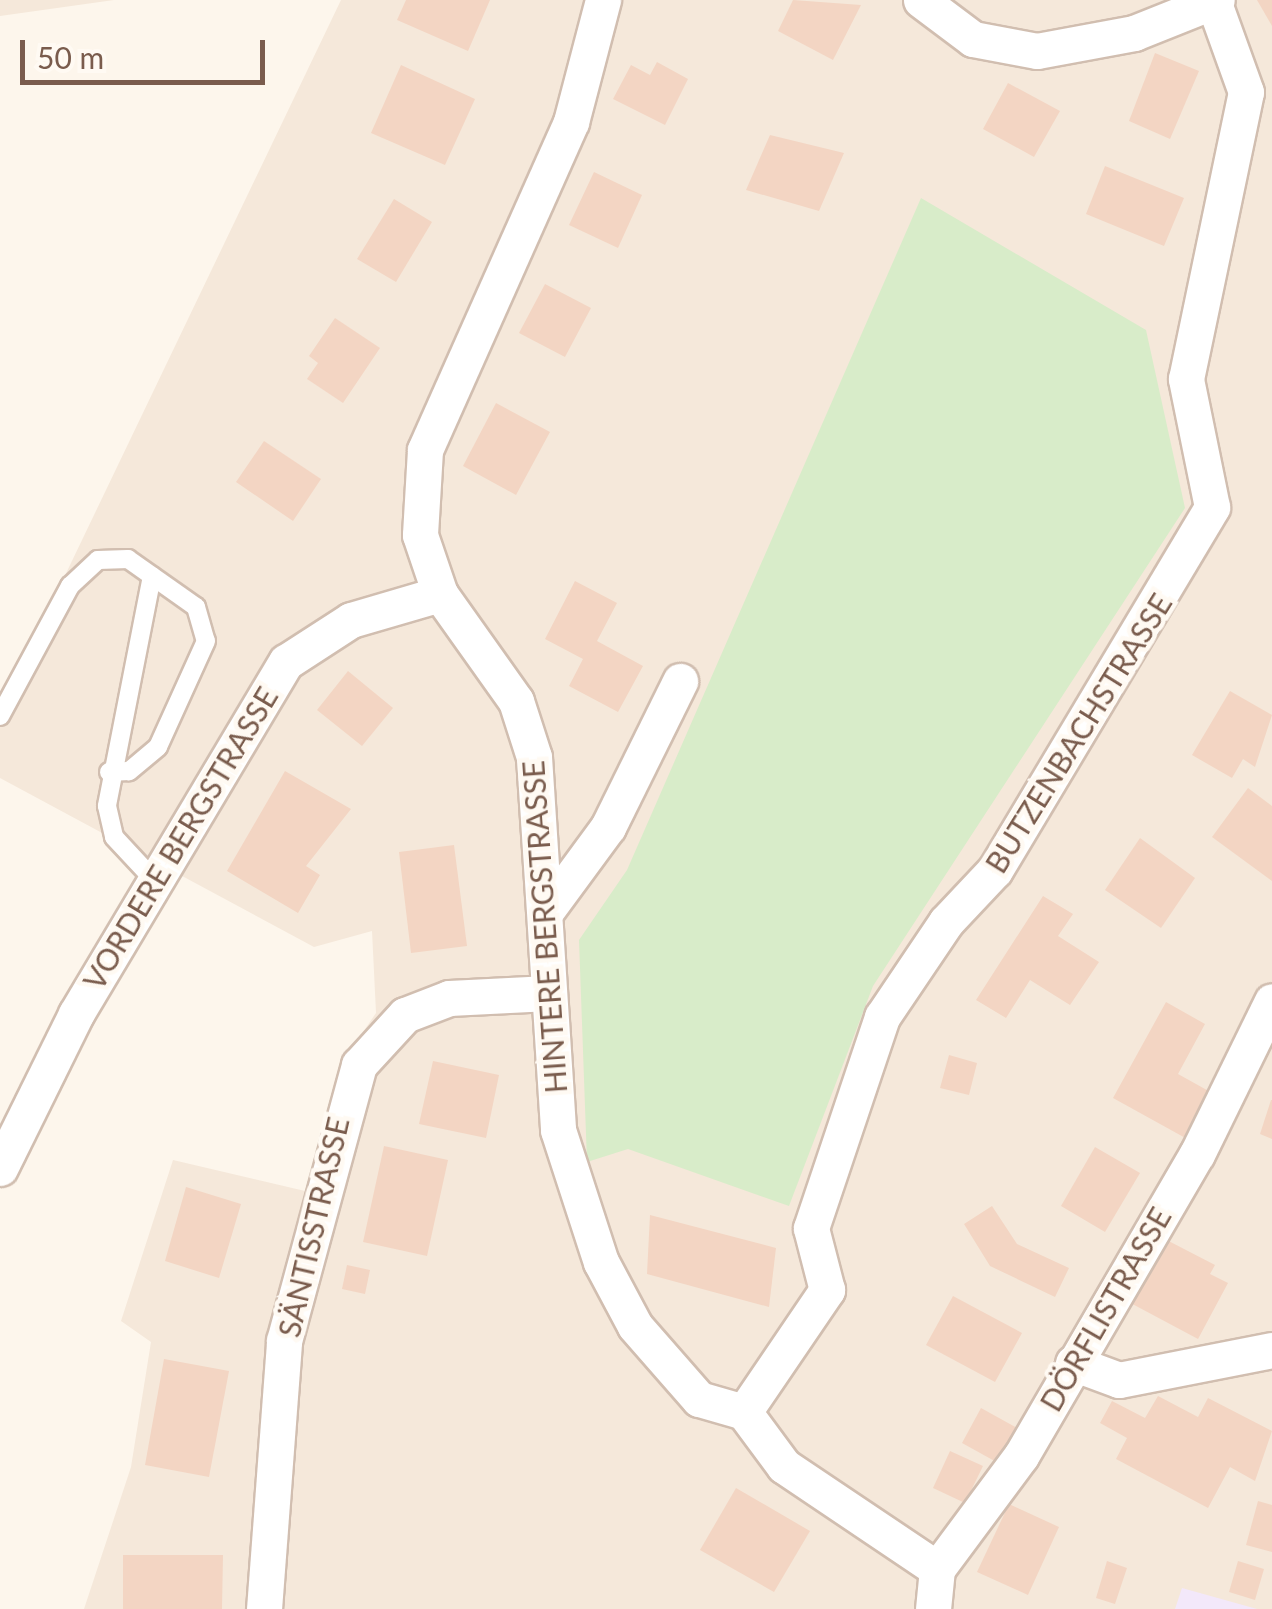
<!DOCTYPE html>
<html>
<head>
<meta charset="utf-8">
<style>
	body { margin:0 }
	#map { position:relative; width:1272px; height:1609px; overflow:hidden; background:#fdf6ec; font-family:Lato,sans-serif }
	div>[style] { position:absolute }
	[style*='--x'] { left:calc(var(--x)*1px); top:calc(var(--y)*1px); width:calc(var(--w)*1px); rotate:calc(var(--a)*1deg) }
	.residential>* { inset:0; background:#f5e8da }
	.education>* { inset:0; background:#f3e8fa }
	.green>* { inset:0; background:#d8ecc9 }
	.building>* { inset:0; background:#f3d5c3 }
	.roads { filter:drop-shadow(2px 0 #d1beb0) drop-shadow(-2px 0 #d1beb0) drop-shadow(0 2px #d1beb0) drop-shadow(0 -2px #d1beb0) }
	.service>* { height:18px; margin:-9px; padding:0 9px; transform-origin:9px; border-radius:9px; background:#fff }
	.minor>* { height:35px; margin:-17.5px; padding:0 17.5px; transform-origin:17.5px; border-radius:17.5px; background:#fff }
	span { translate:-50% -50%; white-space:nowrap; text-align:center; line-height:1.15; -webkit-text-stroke:9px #fffaf3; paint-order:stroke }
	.street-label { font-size:30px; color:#7a5c4d }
	.scale { position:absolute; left:20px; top:40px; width:245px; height:45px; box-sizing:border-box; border:5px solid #7a5c4d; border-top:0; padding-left:12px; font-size:30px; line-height:35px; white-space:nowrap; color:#7a5c4d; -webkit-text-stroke:8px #fffaf3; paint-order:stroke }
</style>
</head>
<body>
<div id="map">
	<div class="residential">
		<i style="clip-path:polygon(0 0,114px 0,0 16px)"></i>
		<i style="clip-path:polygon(341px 0,1272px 0,1272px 1609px,84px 1609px,131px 1467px,151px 1342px,121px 1321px,173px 1160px,305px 1191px,342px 1063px,376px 1013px,372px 931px,314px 947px,0 778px,0 711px)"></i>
	</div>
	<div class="education">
		<i style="clip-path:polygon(1182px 1588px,1257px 1609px,1175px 1609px)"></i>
	</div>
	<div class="green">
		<i style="clip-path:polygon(921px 198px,1146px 330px,1185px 508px,873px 986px,789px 1206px,628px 1149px,587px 1162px,579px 940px,627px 870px)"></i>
	</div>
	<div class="building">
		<i style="clip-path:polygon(406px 0,490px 0,468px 51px,397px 20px)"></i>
		<i style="clip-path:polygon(793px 0,861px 5px,833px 60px,778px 31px)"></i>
		<i style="clip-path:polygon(1257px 0,1272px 0,1272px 26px)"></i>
		<i style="clip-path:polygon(1155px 53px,1199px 71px,1170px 139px,1129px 121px)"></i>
		<i style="clip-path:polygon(657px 62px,688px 79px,665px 125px,613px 99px,631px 65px,650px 75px)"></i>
		<i style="clip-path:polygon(401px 65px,475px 99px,445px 165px,371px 133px)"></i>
		<i style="clip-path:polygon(1008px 83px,1060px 111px,1034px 157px,983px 129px)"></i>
		<i style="clip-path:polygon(770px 135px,844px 153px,819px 211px,746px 190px)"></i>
		<i style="clip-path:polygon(1105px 166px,1184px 198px,1164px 246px,1086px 214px)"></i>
		<i style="clip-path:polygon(594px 172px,642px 195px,618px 248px,569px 225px)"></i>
		<i style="clip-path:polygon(394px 199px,432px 222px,396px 282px,357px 259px)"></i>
		<i style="clip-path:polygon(545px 284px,591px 308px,565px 357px,519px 333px)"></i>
		<i style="clip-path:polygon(335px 318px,380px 348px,343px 403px,307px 379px,318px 363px,309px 356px)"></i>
		<i style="clip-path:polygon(496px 403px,550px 432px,516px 495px,463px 466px)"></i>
		<i style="clip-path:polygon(264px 441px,321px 479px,293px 521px,236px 482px)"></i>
		<i style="clip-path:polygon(575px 581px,617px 603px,597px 641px,643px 666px,618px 712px,569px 686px,583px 659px,545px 639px)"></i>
		<i style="clip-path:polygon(348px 671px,393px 708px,362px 746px,317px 710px)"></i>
		<i style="clip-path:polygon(1230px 691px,1272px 715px,1255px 767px,1243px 759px,1232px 778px,1192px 755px)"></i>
		<i style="clip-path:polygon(285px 771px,351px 809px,306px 866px,320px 875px,298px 913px,227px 871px)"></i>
		<i style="clip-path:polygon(1248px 788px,1272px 806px,1272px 881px,1212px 837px)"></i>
		<i style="clip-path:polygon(1140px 838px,1195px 878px,1161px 928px,1105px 890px)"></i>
		<i style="clip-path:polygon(454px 845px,467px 946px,411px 953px,399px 852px)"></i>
		<i style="clip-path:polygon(1043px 896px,1073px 914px,1058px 936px,1099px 962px,1070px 1005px,1030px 980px,1006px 1018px,976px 1000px)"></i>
		<i style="clip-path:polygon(1166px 1002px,1205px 1024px,1178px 1074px,1214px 1094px,1189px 1140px,1113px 1098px)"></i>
		<i style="clip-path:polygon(949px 1055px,977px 1063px,969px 1095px,940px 1088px)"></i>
		<i style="clip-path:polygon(433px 1061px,499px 1075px,486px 1138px,419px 1124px)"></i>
		<i style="clip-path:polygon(1271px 1100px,1272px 1100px,1272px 1139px,1260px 1134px)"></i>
		<i style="clip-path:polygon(384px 1146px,448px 1160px,427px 1256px,363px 1242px)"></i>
		<i style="clip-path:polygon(1095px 1147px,1140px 1173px,1105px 1232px,1061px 1206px)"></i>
		<i style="clip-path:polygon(186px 1187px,241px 1204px,219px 1278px,165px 1261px)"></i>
		<i style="clip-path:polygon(992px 1206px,1017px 1244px,1069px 1268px,1055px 1297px,990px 1266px,964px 1224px)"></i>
		<i style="clip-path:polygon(650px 1215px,776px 1248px,769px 1307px,647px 1274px)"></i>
		<i style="clip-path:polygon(1157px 1235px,1215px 1265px,1210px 1274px,1228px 1283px,1198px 1339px,1123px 1299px)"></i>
		<i style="clip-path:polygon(347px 1265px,370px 1270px,365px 1294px,342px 1289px)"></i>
		<i style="clip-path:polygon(953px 1296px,1022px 1333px,995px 1382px,926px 1345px)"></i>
		<i style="clip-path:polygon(164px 1359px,229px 1371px,209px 1477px,145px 1465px)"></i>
		<i style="clip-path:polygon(1158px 1396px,1198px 1417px,1208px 1398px,1272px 1431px,1255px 1481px,1230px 1467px,1208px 1508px,1116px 1459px,1127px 1438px,1100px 1423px,1112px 1401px,1145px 1418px)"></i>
		<i style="clip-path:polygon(981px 1408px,1019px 1429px,1000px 1464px,962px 1443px)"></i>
		<i style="clip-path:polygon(950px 1451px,983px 1466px,965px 1503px,933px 1488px)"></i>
		<i style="clip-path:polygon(736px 1488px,810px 1531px,774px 1592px,700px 1550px)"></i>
		<i style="clip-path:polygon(1258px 1501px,1272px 1505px,1272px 1552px,1246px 1545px)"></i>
		<i style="clip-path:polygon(1009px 1504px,1059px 1527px,1028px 1595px,977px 1572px)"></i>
		<i style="clip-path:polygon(123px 1555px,223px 1555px,222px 1609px,123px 1609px)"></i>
		<i style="clip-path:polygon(1107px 1561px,1127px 1568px,1115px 1604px,1096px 1598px)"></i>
		<i style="clip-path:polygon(1238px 1561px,1264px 1569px,1255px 1600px,1229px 1592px)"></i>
	</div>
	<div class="roads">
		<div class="service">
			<i style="--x:152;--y:576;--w:234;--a:101.1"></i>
			<i style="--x:107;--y:806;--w:32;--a:77"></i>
			<i style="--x:114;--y:837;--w:59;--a:47.1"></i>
			<i style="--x:0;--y:716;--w:148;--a:-61.7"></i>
			<i style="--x:70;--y:586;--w:38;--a:-43"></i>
			<i style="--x:98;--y:560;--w:30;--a:-2"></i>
			<i style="--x:128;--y:559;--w:83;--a:35.2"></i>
			<i style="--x:196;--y:607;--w:35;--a:74"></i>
			<i style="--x:206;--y:641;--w:116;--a:114.4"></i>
			<i style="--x:158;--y:747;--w:38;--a:140"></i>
			<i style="--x:129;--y:771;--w:20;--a:177"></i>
		</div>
		<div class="minor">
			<i style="--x:603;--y:0;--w:126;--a:104.7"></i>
			<i style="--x:571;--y:122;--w:359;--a:114"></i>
			<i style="--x:425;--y:450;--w:85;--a:93.4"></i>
			<i style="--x:420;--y:535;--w:62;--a:71.3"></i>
			<i style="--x:440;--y:594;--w:131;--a:54.6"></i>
			<i style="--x:516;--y:701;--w:59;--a:72.2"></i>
			<i style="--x:534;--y:757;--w:374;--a:86.3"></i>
			<i style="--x:558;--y:1130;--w:139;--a:72"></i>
			<i style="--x:601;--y:1262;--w:72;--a:62"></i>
			<i style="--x:635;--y:1326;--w:97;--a:48.8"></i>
			<i style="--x:699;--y:1399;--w:47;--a:16.1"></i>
			<i style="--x:744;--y:1412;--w:67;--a:53.5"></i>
			<i style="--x:784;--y:1466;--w:184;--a:33.9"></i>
			<i style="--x:921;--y:0;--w:65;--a:36.9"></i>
			<i style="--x:973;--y:39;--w:65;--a:10.6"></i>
			<i style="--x:1037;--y:51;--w:99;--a:-10.5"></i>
			<i style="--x:1134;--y:33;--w:89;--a:-21.7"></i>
			<i style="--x:547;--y:910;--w:103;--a:-53.7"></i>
			<i style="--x:608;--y:827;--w:163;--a:-63.7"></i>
			<i style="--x:0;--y:1168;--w:172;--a:-63.7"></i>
			<i style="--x:76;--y:1014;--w:410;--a:-59.2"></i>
			<i style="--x:286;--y:662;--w:77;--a:-32.9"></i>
			<i style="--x:351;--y:620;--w:93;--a:-16.3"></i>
			<i style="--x:1073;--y:1363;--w:49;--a:20.3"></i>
			<i style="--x:1119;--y:1380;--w:156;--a:-11.1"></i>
			<i style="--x:744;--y:1412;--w:148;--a:-55.8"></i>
			<i style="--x:827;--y:1290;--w:64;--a:-104.5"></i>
			<i style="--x:811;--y:1228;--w:223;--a:-71.4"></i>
			<i style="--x:882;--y:1017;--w:115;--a:-56"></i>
			<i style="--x:946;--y:922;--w:71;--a:-46.7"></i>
			<i style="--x:995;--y:870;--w:423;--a:-59.1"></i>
			<i style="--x:1212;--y:507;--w:131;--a:-101.5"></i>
			<i style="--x:1186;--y:379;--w:293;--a:-78.2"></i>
			<i style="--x:1246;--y:92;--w:95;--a:-109.8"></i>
			<i style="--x:264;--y:1609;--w:269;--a:-85.7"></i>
			<i style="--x:284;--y:1341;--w:286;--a:-74.8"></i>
			<i style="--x:359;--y:1065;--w:68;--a:-47.4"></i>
			<i style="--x:405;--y:1015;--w:47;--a:-21.1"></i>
			<i style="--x:449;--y:998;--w:100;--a:-2.9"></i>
			<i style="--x:933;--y:1609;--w:40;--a:-84.3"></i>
			<i style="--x:937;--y:1569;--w:141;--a:-53.4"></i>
			<i style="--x:1021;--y:1456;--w:350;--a:-59.8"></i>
			<i style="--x:1197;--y:1154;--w:170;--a:-63.9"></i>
		</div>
	</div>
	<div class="street-label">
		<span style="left:1078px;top:733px;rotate:-58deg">BUTZENBACHSTRASSE</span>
		<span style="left:180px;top:838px;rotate:-59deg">VORDERE BERGSTRASSE</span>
		<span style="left:544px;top:927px;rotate:-94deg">HINTERE BERGSTRASSE</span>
		<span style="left:313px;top:1227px;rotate:-77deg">SÄNTISSTRASSE</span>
		<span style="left:1105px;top:1309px;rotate:-60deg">DÖRFLISTRASSE</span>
	</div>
	<div class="scale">50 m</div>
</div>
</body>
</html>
